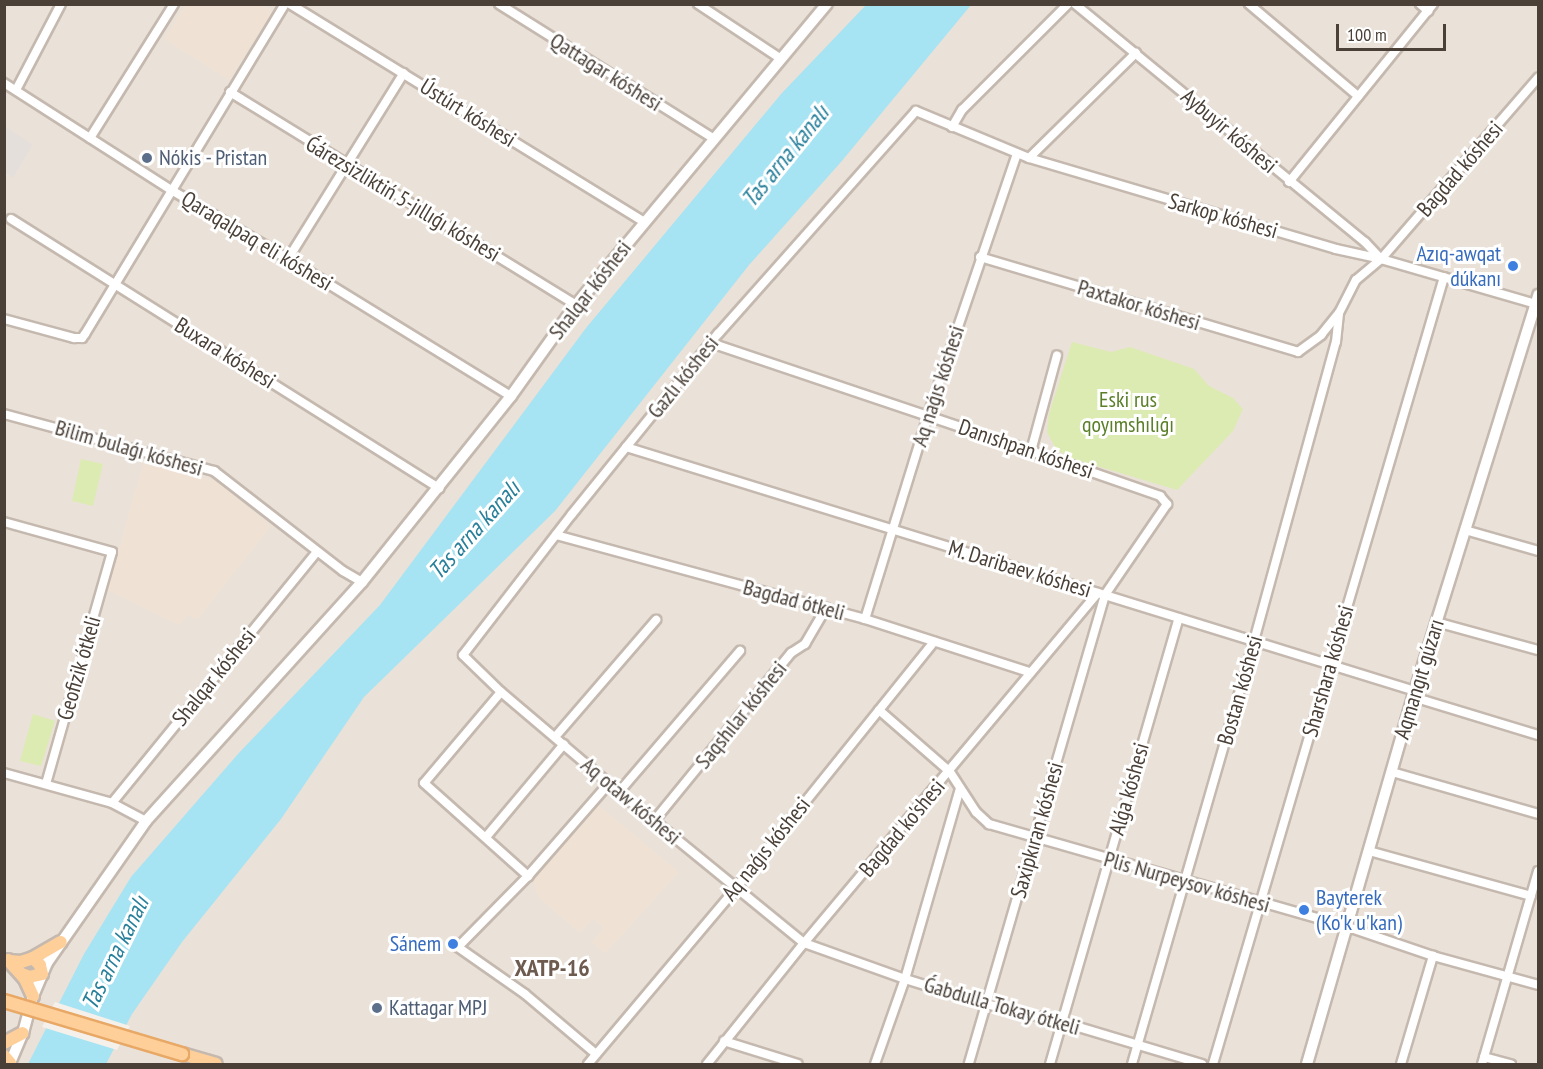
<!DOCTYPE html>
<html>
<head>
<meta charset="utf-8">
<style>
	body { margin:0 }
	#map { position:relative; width:1543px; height:1069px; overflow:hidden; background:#f6f0eb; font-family:"PT Sans Narrow",sans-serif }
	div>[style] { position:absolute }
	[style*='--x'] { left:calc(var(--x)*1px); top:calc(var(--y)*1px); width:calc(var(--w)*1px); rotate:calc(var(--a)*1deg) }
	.residential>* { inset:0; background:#eae1d8 }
	.industrial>* { inset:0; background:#e5dfdc }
	.education>* { inset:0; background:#efe2d4 }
	.green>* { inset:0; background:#dcebb2 }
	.water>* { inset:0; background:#a6e3f3 }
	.pier>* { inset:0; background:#f6f0eb }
	.roads { filter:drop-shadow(2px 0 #c5b9af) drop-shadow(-2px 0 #c5b9af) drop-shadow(0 2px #c5b9af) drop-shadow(0 -2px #c5b9af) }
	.minor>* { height:8px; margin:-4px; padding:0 4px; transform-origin:4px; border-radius:4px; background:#fff }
	.tertiary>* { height:10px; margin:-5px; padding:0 5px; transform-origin:5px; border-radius:5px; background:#fff }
	.primary>* { height:12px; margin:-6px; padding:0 6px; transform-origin:6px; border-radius:6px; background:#ffcf9a }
	.bridges { filter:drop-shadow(2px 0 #e8a866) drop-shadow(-2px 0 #e8a866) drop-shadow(0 2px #e8a866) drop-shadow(0 -2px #e8a866) }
	.primary-bridge>* { height:12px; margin:-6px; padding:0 6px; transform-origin:6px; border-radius:6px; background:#ffcf9a }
	.dots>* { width:16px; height:16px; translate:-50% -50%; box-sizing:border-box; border:3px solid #fff; border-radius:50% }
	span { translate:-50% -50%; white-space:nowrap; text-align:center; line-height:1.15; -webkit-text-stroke:6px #fff; paint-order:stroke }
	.street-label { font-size:22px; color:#4a4038 }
	.service-label { font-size:22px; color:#4e5e75 }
	.left { translate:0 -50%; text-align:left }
	.shop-label { font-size:22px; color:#366cbe }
	.right { translate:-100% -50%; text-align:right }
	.park-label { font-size:22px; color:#5a7f28 }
	.water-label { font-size:24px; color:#277f9a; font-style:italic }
	.neighbourhood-label { font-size:24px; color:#6e5b4f; font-weight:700 }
	.frame { position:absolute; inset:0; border:6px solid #4a4038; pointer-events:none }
	.scale { position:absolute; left:1336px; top:24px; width:110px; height:27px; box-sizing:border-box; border:3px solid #4a4038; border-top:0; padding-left:8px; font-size:18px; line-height:21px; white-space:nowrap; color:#4a4038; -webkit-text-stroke:4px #fff; paint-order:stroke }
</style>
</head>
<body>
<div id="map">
	<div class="residential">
		<i style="clip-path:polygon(5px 5px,1538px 5px,1538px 1064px,5px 1064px)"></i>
	</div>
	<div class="industrial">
		<i style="clip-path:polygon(5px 126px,33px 145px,13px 178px,5px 172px)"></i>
	</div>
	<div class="education">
		<i style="clip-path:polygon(185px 5px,263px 5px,273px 10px,229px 80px,164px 39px)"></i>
		<i style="clip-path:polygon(144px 460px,216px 481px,271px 526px,197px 620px,189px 615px,179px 625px,107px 590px)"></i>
		<i style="clip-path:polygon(598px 805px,679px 872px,605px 954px,592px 942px,604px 928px,593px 919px,580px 933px,538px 897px,533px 880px)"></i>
	</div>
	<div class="green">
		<i style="clip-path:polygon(1072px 342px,1111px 352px,1130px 347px,1194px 369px,1209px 386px,1233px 398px,1243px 409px,1233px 431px,1177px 490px,1070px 458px,1056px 449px,1047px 432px,1049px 414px)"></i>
		<i style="clip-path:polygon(81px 459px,103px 464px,93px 506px,72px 501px)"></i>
		<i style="clip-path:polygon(33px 714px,55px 721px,41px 766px,20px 761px)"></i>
	</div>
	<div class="water">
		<i style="clip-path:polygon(866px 5px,971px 5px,841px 162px,749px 265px,555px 511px,364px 697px,281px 819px,182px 942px,132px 1014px,106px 1064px,28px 1064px,84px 954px,131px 877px,238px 754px,380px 605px,586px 328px,782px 93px)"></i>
	</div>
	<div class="pier">
		<i style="clip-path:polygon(55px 1002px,130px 1026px,117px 1050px,42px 1027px)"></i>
	</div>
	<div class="roads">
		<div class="minor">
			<i style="--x:290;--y:4;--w:417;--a:31.6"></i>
			<i style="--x:499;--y:4;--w:254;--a:32.1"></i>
			<i style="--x:698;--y:4;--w:100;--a:33.5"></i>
			<i style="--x:1075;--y:4;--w:375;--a:39.4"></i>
			<i style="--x:1365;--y:242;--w:23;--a:47"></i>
			<i style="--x:1249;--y:4;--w:143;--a:40.2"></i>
			<i style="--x:1420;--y:4;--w:11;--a:41"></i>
			<i style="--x:4;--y:83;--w:201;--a:32.6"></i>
			<i style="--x:173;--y:191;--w:134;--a:30.6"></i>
			<i style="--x:288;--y:259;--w:262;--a:31.6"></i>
			<i style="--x:16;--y:90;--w:97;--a:-62.4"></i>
			<i style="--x:230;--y:92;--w:406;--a:31.6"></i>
			<i style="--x:952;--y:127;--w:20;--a:-60"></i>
			<i style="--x:962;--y:110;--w:150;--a:-45"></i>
			<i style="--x:90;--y:138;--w:158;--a:-57.9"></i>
			<i style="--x:1029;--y:158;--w:150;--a:-44.5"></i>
			<i style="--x:1289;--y:182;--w:229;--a:-51"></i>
			<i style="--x:11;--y:219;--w:506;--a:32.15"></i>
			<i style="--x:980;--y:257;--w:332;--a:16.6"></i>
			<i style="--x:1298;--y:352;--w:29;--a:-36"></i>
			<i style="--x:1321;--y:335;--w:28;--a:-51"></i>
			<i style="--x:1339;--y:313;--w:37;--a:-63"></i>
			<i style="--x:1356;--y:280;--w:33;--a:-40"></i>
			<i style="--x:1381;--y:259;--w:240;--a:-49.1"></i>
			<i style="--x:288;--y:259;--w:219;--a:-58.1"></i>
			<i style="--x:4;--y:319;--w:73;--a:15.2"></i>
			<i style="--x:74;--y:338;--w:8;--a:0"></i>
			<i style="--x:82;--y:338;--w:5;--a:-53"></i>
			<i style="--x:85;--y:334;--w:386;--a:-58.8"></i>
			<i style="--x:711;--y:343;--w:338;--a:18.6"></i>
			<i style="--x:1031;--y:451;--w:137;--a:19.2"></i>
			<i style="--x:1160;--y:496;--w:11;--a:49"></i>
			<i style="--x:1167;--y:504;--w:110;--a:124.3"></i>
			<i style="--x:1105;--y:595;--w:488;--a:106.2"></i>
			<i style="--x:4;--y:414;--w:218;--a:15.2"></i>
			<i style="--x:214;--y:471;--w:163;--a:37.8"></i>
			<i style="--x:343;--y:571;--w:22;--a:30"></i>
			<i style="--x:626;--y:447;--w:826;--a:17.18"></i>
			<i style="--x:1031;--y:451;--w:99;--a:-74.8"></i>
			<i style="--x:4;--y:522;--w:112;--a:15.5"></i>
			<i style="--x:112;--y:552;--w:241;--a:105.9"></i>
			<i style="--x:1465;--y:530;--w:76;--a:16"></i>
			<i style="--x:556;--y:535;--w:320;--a:15.2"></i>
			<i style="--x:865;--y:619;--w:172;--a:17.9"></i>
			<i style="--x:865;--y:619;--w:214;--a:-72.8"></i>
			<i style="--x:928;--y:415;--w:276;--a:-71.2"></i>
			<i style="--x:1436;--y:622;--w:106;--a:15.4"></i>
			<i style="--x:501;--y:692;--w:119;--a:130.2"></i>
			<i style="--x:424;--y:783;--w:140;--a:41.8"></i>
			<i style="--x:1413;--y:697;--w:131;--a:16.9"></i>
			<i style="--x:879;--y:710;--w:94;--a:41.1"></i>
			<i style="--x:950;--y:772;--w:48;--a:57"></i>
			<i style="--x:976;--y:812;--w:18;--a:43"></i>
			<i style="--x:989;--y:824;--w:373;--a:16"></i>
			<i style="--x:1348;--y:927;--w:90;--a:18.8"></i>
			<i style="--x:1433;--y:956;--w:109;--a:15.4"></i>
			<i style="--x:555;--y:737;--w:155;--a:-49.2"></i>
			<i style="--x:1392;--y:772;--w:152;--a:16"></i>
			<i style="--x:4;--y:773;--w:112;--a:15.5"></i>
			<i style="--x:112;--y:803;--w:38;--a:28"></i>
			<i style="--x:619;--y:792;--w:186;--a:-49.4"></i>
			<i style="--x:112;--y:803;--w:324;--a:-50.8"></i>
			<i style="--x:654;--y:821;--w:217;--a:-50.8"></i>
			<i style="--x:791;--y:653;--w:17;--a:-33"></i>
			<i style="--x:805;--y:644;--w:42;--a:-59.7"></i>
			<i style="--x:486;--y:837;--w:121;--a:-50"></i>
			<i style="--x:1369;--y:851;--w:168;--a:15.5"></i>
			<i style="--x:724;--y:1041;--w:77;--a:17.3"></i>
			<i style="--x:596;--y:1054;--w:93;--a:-139.8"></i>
			<i style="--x:525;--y:994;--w:82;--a:-145"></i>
			<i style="--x:458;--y:947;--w:100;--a:-45.4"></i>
			<i style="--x:528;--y:876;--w:123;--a:-48.9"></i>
			<i style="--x:1484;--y:1057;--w:28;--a:15"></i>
			<i style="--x:588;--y:1064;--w:230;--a:-49.9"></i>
			<i style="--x:736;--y:888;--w:316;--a:-51.2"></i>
			<i style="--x:707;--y:1064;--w:155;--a:-51.3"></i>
			<i style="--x:804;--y:943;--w:457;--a:-50"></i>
			<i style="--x:875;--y:1064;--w:90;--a:-70.6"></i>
			<i style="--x:905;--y:979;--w:198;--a:-73.9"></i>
			<i style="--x:1050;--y:1064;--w:464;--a:-73.9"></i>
			<i style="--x:1132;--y:1064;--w:440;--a:-73.9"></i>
			<i style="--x:1254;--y:641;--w:310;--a:-74.7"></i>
			<i style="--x:1336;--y:342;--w:29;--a:-84"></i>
			<i style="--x:1202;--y:1064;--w:146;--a:-163.3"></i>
			<i style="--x:1062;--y:1022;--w:78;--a:-166.7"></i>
			<i style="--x:986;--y:1004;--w:85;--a:-162.8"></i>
			<i style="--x:905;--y:979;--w:107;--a:-160.4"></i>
			<i style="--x:804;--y:943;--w:239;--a:-140.8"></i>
			<i style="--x:619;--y:792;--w:155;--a:-139.7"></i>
			<i style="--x:501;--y:692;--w:53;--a:-135.8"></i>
			<i style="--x:463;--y:655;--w:178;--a:-52.3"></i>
			<i style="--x:572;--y:514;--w:232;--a:-51"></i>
			<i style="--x:718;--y:334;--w:298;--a:-48.4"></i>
			<i style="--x:916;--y:111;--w:122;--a:22.6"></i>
			<i style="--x:1029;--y:158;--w:320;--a:16.5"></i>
			<i style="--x:1336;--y:249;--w:46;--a:12.5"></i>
			<i style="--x:1381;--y:259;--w:161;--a:16.2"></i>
			<i style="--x:1213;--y:1064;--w:820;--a:-73.64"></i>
			<i style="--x:1401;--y:1064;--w:113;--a:-73.5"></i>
			<i style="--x:1482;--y:1064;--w:201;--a:-73.8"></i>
		</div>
		<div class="tertiary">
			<i style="--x:10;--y:1063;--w:33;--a:-67"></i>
			<i style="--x:23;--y:1033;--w:38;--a:-75"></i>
			<i style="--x:33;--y:996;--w:36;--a:-67"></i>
			<i style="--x:47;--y:963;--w:173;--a:-55.1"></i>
			<i style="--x:146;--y:821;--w:322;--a:-47.9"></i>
			<i style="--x:362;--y:582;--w:238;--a:-51.3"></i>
			<i style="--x:511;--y:396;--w:112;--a:-54.5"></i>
			<i style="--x:576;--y:305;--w:392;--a:-50.2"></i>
			<i style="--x:1307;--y:1064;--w:388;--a:-73.9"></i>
			<i style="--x:1415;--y:691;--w:415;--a:-72.7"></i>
		</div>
		<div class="primary">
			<i style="--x:8;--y:960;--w:25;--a:48"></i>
			<i style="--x:25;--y:979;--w:19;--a:65"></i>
			<i style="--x:9;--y:961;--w:12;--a:5"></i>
			<i style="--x:21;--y:962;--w:13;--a:-18"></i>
			<i style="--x:33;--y:958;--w:32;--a:-30"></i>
			<i style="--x:22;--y:974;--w:8;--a:23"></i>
			<i style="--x:29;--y:977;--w:13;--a:-13"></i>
			<i style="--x:42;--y:974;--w:9;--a:-103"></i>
			<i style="--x:40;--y:965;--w:10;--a:-135"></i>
			<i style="--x:4;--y:1043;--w:21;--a:-28"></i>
			<i style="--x:182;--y:1054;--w:35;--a:16"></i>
			<i style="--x:4;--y:1056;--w:9;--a:49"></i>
		</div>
	</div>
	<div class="bridges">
		<div class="primary-bridge">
			<i style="--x:4;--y:1001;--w:186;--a:16.6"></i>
		</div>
	</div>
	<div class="dots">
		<i style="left:147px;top:158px;background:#5c6f8a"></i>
		<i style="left:1513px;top:266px;background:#3f7fe0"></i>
		<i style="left:1304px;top:910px;background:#3f7fe0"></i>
		<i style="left:453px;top:944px;background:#3f7fe0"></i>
		<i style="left:377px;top:1008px;background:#5c6f8a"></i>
	</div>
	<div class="street-label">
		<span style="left:606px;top:72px;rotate:32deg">Qattagar kóshesi</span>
		<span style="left:468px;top:113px;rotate:32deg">Ústúrt kóshesi</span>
		<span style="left:1229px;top:131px;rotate:40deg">Aybuyir kóshesi</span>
		<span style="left:1460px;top:169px;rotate:-49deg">Bagdad kóshesi</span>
		<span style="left:403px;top:199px;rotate:31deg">Ǵárezsizliktiń 5-jıllıǵı kóshesi</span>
		<span style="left:1223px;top:216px;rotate:16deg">Sarkop kóshesi</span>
		<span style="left:257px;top:241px;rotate:31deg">Qaraqalpaq eli kóshesi</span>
		<span style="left:590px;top:290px;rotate:-52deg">Shalqar kóshesi</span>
		<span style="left:1139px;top:305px;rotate:17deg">Paxtakor kóshesi</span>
		<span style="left:225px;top:353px;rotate:32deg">Buxara kóshesi</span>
		<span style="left:683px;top:377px;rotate:-51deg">Gazlı kóshesi</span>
		<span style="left:938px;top:386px;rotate:-72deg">Aq naǵıs kóshesi</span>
		<span style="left:129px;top:448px;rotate:16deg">Bilim bulaǵı kóshesi</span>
		<span style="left:1026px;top:449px;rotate:19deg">Danıshpan kóshesi</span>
		<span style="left:1020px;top:569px;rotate:17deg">M. Daribaev kóshesi</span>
		<span style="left:794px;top:600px;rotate:15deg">Bagdad ótkeli</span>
		<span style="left:79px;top:668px;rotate:-74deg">Geofizik ótkeli</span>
		<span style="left:1328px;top:671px;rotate:-74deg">Sharshara kóshesi</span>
		<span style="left:214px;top:677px;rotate:-51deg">Shalqar kóshesi</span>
		<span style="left:1419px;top:679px;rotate:-73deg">Aqmangıt gúzarı</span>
		<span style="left:1240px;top:690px;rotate:-74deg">Bostan kóshesi</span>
		<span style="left:741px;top:715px;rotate:-51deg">Saqshılar kóshesi</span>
		<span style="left:1129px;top:789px;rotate:-74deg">Alǵa kóshesi</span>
		<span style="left:631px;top:801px;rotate:40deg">Aq otaw kóshesi</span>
		<span style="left:902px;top:828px;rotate:-50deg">Bagdad ko'shesi</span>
		<span style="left:1037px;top:830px;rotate:-74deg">Saxipkıran kóshesi</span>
		<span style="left:766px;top:849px;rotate:-51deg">Aq naǵıs kóshesi</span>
		<span style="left:1187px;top:882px;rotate:16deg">Plis Nurpeysov kóshesi</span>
		<span style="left:1002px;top:1006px;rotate:16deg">Ǵabdulla Tokay ótkeli</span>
	</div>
	<div class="service-label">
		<span class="left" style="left:159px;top:158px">Nókis - Pristan</span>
		<span class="left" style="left:389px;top:1008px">Kattagar MPJ</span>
	</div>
	<div class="shop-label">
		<span class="right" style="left:1501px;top:266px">Azıq-awqat<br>dúkanı</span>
		<span class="left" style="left:1316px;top:910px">Bayterek<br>(Ko'k u'kan)</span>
		<span class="right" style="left:441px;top:944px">Sánem</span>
	</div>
	<div class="park-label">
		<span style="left:1128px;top:412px">Eski rus<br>qoyımshılıǵı</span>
	</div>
	<div class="water-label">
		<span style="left:785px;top:156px;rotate:-51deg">Tas arna kanalı</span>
		<span style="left:474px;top:530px;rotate:-48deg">Tas arna kanalı</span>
		<span style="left:115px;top:953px;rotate:-64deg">Tas arna kanalı</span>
	</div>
	<div class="neighbourhood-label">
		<span style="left:552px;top:968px">XATP-16</span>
	</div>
	<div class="frame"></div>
	<div class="scale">100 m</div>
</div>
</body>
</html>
